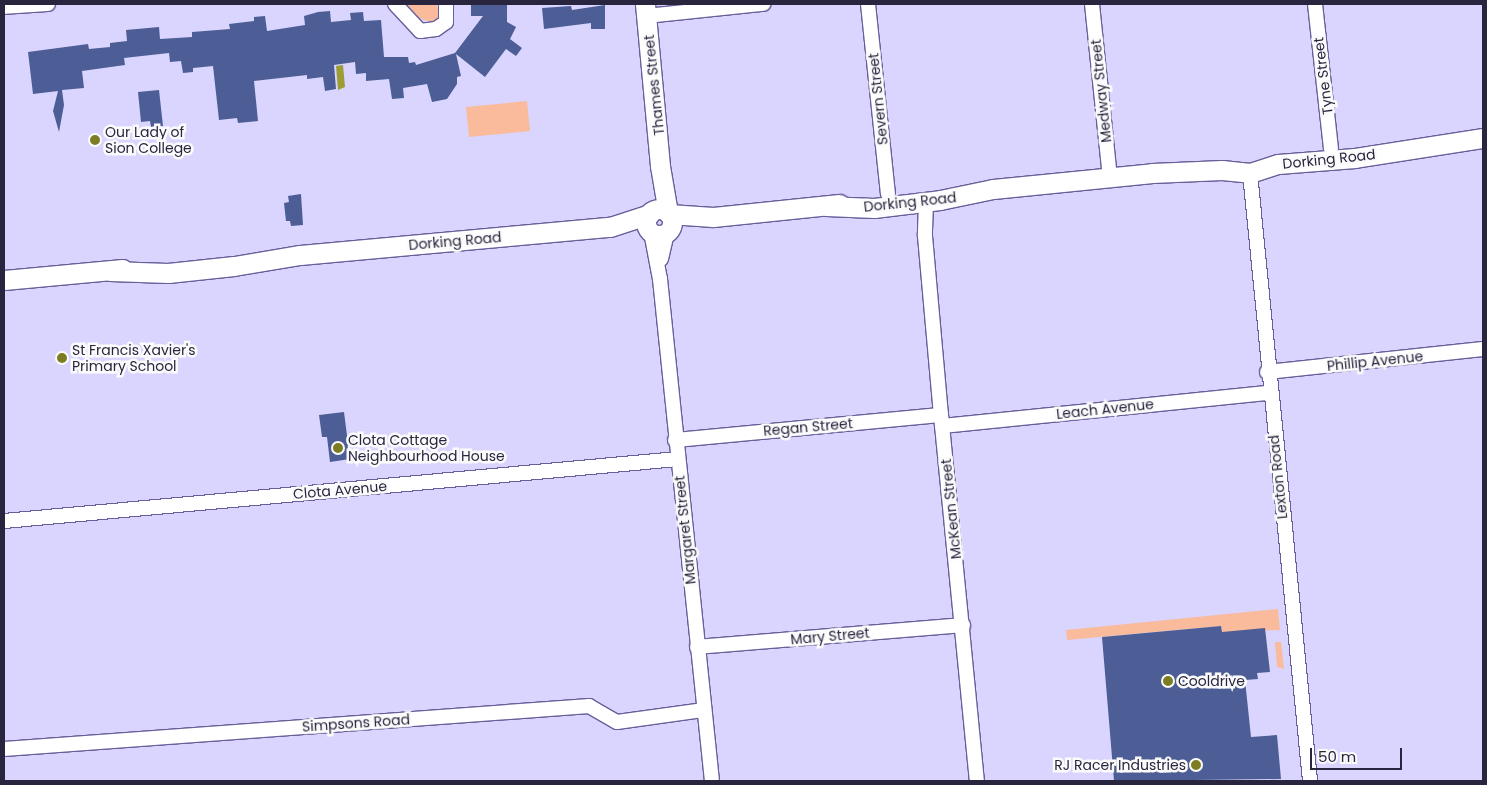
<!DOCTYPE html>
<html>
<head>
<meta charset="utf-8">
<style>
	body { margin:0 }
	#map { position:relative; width:1487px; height:785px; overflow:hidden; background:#d9d5fe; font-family:Poppins,sans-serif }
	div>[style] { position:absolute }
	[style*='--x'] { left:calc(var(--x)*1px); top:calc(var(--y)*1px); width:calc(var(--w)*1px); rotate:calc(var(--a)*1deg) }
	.green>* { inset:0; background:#f9bb9b }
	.water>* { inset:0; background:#9d9d35 }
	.building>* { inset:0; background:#4c5e95 }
	.roads { filter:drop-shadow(1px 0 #675f9a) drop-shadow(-1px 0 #675f9a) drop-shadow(0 1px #675f9a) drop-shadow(0 -1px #675f9a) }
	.street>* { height:14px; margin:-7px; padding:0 7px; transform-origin:7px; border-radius:7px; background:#fff }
	.secondary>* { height:19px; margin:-9.5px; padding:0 9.5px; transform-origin:9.5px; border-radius:9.5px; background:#fff }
	.secondary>.ring { margin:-9.5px; padding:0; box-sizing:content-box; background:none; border:19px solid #fff; border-radius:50% }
	.dots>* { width:14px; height:14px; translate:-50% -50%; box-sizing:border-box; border:2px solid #fbfbfb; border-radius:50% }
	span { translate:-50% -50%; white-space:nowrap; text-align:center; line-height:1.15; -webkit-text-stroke:5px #fbfbfb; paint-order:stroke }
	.street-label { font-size:14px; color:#29253f }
	.poi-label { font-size:14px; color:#29253f }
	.left { translate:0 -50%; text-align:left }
	.right { translate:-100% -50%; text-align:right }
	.frame { position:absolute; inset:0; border:5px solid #29253f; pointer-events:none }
	.scale { position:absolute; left:1310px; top:748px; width:92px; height:22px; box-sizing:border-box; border:2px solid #29253f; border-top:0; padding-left:6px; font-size:15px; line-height:18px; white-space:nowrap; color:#29253f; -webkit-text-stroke:4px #fbfbfb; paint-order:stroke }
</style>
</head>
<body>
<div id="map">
	<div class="green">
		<i style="clip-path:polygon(406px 4px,436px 4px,441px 15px,433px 23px,416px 17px)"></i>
		<i style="clip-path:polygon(527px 101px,530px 131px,469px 137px,466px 107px)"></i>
		<i style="clip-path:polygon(1278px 609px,1280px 630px,1222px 632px,1221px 626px,1067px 640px,1066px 630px)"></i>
		<i style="clip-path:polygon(1275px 642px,1281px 642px,1284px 669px,1277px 667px)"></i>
	</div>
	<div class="water">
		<i style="clip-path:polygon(343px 65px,345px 87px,338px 90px,336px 66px)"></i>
	</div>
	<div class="building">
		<i style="clip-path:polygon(507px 4px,507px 22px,516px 27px,510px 39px,522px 48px,516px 56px,506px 49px,485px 77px,456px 54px,461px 76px,457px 77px,457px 84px,447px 99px,432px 102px,427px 84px,403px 88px,404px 98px,392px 99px,389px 79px,366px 81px,366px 73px,356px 74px,355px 62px,334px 65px,336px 89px,325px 91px,323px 77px,307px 79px,307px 75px,254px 81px,258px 121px,238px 123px,237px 118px,219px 120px,213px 66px,193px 68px,193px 72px,183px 73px,181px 61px,170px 62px,169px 53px,124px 58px,125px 65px,82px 71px,84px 88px,62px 90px,64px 105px,59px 132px,53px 111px,58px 91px,33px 94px,28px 52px,88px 44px,89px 49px,110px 47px,110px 43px,127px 41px,126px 30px,159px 27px,160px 39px,192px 37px,192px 32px,230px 29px,229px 24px,254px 21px,254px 17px,265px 16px,267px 31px,305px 25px,304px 16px,318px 12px,330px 11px,331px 22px,351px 20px,350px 13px,363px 12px,364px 21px,381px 20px,384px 57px,408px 57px,409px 63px,415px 62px,416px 65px,455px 53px,483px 16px,471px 16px,471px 5px)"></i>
		<i style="clip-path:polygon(605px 5px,605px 29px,591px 29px,591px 23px,544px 29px,542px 8px,571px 6px,572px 10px)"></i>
		<i style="clip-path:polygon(159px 90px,163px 126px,151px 127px,150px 121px,141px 122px,138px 92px)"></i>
		<i style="clip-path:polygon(301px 194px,303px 225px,291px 226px,290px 221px,286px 221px,284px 203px,289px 202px,288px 196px)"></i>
		<i style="clip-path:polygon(344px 412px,350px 459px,330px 462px,327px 437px,322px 437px,319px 415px)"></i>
		<i style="clip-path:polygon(1221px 626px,1222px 632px,1265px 628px,1270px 672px,1257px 673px,1258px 679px,1245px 680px,1251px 737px,1277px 735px,1281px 779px,1114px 781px,1102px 637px)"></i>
	</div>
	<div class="roads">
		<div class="street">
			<i style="--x:395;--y:4;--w:37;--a:47"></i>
			<i style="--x:420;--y:31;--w:16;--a:-7"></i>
			<i style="--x:436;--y:29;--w:12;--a:-35"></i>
			<i style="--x:446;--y:22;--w:18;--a:-90"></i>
			<i style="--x:868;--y:4;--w:191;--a:84"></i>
			<i style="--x:1092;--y:4;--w:175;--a:84.1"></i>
			<i style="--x:1315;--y:4;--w:146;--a:83.7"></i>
			<i style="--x:4;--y:7;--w:44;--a:-3.9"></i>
			<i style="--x:646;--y:16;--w:118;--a:-5.9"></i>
			<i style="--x:1250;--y:173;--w:611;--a:84.36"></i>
			<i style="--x:926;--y:202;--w:34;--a:92"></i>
			<i style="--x:925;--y:236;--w:180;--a:84.9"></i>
			<i style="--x:941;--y:415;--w:368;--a:84.4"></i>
			<i style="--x:651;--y:232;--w:48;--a:79.2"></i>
			<i style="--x:660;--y:279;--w:505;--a:84.09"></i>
			<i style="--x:661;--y:259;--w:27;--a:-77"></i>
			<i style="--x:1267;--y:372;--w:217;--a:-6.1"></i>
			<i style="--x:942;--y:426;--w:329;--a:-5.8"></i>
			<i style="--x:675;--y:440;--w:267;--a:-5.4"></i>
			<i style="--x:4;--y:521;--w:676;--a:-5.26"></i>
			<i style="--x:697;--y:647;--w:267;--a:-4.7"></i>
			<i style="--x:4;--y:749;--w:587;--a:-4.2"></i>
			<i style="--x:589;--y:706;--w:32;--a:30"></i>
			<i style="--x:617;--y:722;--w:88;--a:-7.9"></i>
		</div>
		<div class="secondary">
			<i style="--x:645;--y:4;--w:163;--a:84.7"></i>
			<i style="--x:660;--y:166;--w:48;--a:80.3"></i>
			<i style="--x:826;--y:206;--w:48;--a:2.4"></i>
			<i style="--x:874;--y:208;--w:66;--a:-6.9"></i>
			<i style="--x:940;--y:200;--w:54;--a:-11.7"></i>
			<i style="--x:993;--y:189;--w:160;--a:-5.7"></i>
			<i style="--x:1152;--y:173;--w:70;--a:-2.5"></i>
			<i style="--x:1222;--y:170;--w:28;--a:6"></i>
			<i style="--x:1250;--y:173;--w:29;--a:-18"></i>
			<i style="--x:1278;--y:164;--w:77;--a:-4.5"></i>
			<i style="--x:1355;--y:158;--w:130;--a:-8.9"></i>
			<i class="ring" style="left:646px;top:209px;width:7px;height:7px"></i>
			<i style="--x:669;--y:214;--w:44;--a:3.9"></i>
			<i style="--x:713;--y:217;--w:127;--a:-5.9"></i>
			<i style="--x:110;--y:271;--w:58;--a:2"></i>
			<i style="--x:168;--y:273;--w:66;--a:-6.1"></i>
			<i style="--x:234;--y:266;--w:67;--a:-9.5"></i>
			<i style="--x:300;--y:255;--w:311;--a:-5.2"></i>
			<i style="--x:610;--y:227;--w:42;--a:-18"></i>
			<i style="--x:4;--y:280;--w:119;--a:-5.3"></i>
		</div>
	</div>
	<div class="dots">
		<i style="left:95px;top:140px;background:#7c7c23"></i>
		<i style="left:62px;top:358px;background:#7c7c23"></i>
		<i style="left:338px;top:448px;background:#7c7c23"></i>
		<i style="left:1168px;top:681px;background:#7c7c23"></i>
		<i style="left:1196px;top:765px;background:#7c7c23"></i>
	</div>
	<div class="street-label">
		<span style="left:1323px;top:76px;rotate:-97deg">Tyne Street</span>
		<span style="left:654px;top:85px;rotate:-96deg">Thames Street</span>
		<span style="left:1101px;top:91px;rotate:-96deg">Medway Street</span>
		<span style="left:878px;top:99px;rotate:-96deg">Severn Street</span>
		<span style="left:1329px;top:159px;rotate:-6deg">Dorking Road</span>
		<span style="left:910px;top:202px;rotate:-6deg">Dorking Road</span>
		<span style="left:455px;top:241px;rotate:-5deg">Dorking Road</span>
		<span style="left:1375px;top:361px;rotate:-6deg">Phillip Avenue</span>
		<span style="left:1105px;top:409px;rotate:-6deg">Leach Avenue</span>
		<span style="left:808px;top:427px;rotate:-5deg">Regan Street</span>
		<span style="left:1278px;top:477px;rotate:-96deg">Lexton Road</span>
		<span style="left:340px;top:490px;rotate:-5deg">Clota Avenue</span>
		<span style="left:951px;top:509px;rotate:-96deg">McKean Street</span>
		<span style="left:685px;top:530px;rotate:-96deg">Margaret Street</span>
		<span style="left:830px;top:636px;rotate:-5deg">Mary Street</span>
		<span style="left:356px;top:723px;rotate:-4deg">Simpsons Road</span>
	</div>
	<div class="poi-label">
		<span class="left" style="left:105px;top:140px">Our Lady of<br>Sion College</span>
		<span class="left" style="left:72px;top:358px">St Francis Xavier's<br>Primary School</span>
		<span class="left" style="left:348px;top:448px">Clota Cottage<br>Neighbourhood House</span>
		<span class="left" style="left:1178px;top:681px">Cooldrive</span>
		<span class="right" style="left:1186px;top:765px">RJ Racer Industries</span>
	</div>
	<div class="frame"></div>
	<div class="scale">50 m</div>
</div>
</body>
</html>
